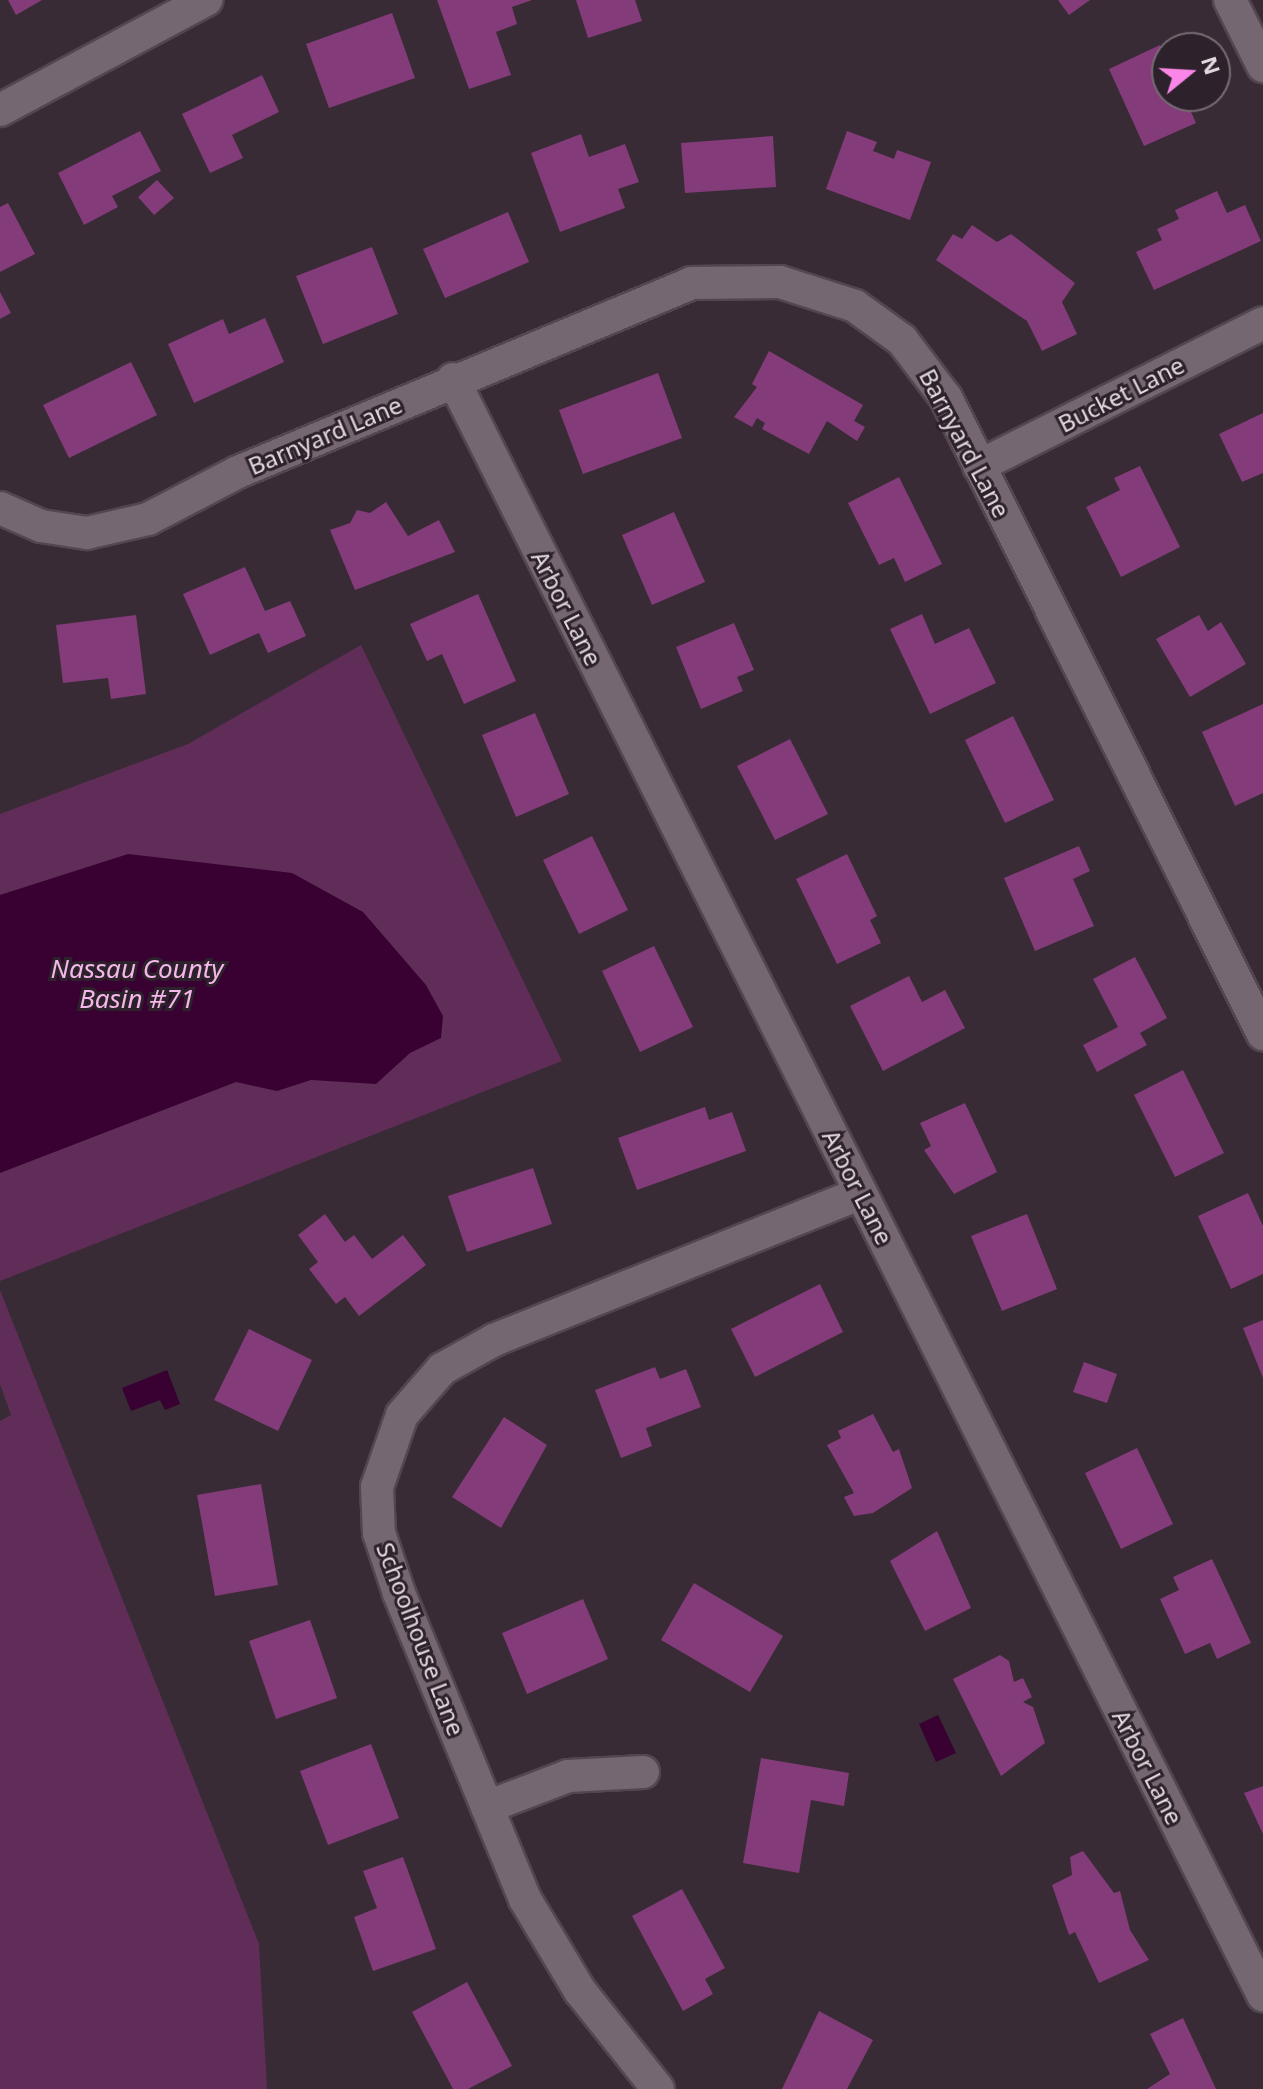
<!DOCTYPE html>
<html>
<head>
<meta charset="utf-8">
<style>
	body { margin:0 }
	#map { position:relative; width:1263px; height:2089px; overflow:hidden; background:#382b35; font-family:"Noto Sans",sans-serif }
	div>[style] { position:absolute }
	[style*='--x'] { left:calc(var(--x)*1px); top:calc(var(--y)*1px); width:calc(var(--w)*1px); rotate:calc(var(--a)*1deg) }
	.green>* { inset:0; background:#602d58 }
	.water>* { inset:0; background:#380132 }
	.building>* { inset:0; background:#843b79 }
	.roads { filter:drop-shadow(2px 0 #524750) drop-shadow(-2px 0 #524750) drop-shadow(0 2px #524750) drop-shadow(0 -2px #524750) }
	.minor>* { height:32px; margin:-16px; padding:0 16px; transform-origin:16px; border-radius:16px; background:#756772 }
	span { translate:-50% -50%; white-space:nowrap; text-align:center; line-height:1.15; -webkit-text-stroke:6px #2d212b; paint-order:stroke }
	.street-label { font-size:24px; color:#e2dae0 }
	.water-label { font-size:26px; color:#f5b7e9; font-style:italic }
	.north { position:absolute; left:1151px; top:32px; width:80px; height:80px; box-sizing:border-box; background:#2d212b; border:2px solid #756b73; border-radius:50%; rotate:72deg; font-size:22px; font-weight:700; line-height:32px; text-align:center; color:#e2dae0 }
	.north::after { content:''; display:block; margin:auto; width:28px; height:36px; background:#fa87e7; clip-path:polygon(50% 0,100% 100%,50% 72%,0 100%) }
</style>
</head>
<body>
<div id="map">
	<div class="green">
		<i style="clip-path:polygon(361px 645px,562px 1061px,0 1281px,0 814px,188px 744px)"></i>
		<i style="clip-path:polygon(0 1290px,259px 1944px,267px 2089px,0 2089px,0 1421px,11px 1415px,0 1384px)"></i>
	</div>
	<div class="water">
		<i style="clip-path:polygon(128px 854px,292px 873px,363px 912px,426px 985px,443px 1016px,441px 1038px,410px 1053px,376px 1084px,311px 1080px,277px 1091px,236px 1082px,0 1173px,0 895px)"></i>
		<i style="clip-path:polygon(167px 1370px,180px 1404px,165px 1410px,160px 1400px,131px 1411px,122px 1388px)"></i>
		<i style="clip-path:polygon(938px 1715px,956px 1753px,936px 1762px,919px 1724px)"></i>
	</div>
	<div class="building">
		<i style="clip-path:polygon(8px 0,42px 0,16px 15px)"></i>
		<i style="clip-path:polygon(437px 0,532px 0,512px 7px,517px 24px,496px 32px,511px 75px,469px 89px)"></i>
		<i style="clip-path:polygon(576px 0,635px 0,642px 21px,588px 38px)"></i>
		<i style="clip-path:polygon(1058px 0,1090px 0,1069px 15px)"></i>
		<i style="clip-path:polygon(392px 13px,415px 78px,329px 108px,306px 44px)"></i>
		<i style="clip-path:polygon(1160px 45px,1167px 96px,1184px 96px,1196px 123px,1144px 146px,1109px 69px)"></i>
		<i style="clip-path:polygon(262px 75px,279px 112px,232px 135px,243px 158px,210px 173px,182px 114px)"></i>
		<i style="clip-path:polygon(140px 131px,161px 171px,112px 196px,118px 207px,84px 225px,58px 173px)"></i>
		<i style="clip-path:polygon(847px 131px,877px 142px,873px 151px,894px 159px,897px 150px,931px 162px,910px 220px,826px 189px)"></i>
		<i style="clip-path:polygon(581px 134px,589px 157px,625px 144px,639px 182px,618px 189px,625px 208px,560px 232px,531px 153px)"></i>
		<i style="clip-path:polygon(773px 136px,776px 187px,685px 193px,681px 143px)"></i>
		<i style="clip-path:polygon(157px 180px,174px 198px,154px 215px,138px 197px)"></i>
		<i style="clip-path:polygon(1217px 191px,1227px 213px,1245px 205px,1261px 241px,1154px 290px,1136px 252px,1162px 240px,1157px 229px,1179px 219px,1175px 210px)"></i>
		<i style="clip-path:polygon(8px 203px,35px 254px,0 272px,0 207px)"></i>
		<i style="clip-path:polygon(508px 212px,529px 262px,445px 298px,423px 249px)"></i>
		<i style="clip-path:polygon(972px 225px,997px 242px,1011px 234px,1075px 283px,1062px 302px,1077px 334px,1042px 351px,1027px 321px,936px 260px,953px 234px,962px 239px)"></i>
		<i style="clip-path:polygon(372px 247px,398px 314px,323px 344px,296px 276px)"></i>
		<i style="clip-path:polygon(0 292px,11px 313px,0 319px)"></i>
		<i style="clip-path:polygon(265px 318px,284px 362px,194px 403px,168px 344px,223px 319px,229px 334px)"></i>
		<i style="clip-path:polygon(769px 351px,863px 405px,854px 421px,865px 427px,857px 441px,827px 421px,809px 454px,762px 429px,765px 423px,757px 418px,752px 427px,734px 417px,757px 387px,752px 384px)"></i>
		<i style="clip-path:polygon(131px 362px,157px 415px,69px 458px,43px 405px)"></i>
		<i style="clip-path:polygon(658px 373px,682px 438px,583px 474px,559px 410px)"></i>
		<i style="clip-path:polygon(1263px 413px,1263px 473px,1242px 482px,1219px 434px)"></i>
		<i style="clip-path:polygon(1140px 466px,1180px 547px,1121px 577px,1086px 507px,1120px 490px,1114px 478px)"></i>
		<i style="clip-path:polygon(899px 477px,942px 564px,905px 582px,894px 558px,879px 565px,848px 503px)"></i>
		<i style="clip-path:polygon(386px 502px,408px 536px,439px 520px,455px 552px,355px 590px,330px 530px,350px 523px,357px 510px,370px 513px)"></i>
		<i style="clip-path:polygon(674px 512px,705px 582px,652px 605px,622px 535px)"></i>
		<i style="clip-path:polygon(245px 567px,265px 611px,290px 601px,306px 636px,268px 653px,259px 633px,210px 655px,183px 594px)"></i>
		<i style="clip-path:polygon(478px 594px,516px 681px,464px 704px,442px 654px,427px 661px,410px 624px)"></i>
		<i style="clip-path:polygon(922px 614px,935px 644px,969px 628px,996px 683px,930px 714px,890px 629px)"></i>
		<i style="clip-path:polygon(136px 615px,146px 694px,111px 699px,108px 678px,63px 683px,56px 625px)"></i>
		<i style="clip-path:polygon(1199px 615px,1208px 631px,1221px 622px,1246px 664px,1190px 697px,1156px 639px)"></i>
		<i style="clip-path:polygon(734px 623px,754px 670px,737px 677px,743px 691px,701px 709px,676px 647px)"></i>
		<i style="clip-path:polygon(1263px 704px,1263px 793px,1235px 806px,1202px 732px)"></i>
		<i style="clip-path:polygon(535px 713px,569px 794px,516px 817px,482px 735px)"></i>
		<i style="clip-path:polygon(1013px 716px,1054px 800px,1005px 823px,965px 740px)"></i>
		<i style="clip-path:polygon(790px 739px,828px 814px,775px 840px,737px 766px)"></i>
		<i style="clip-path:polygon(592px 836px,628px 910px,579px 934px,543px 860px)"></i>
		<i style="clip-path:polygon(1079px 846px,1090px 871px,1073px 879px,1094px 926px,1035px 951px,1004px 878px)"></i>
		<i style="clip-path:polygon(847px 854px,877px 916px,870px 920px,881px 943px,837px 964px,796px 879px)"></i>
		<i style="clip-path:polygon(654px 946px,693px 1027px,640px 1052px,602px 971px)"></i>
		<i style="clip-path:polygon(1135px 957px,1167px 1018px,1140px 1033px,1147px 1045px,1097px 1072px,1083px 1045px,1118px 1027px,1093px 979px)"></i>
		<i style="clip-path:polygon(909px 976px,922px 1002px,945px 990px,965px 1028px,883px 1071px,850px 1006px)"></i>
		<i style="clip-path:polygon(1183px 1070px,1224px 1153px,1175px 1177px,1134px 1095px)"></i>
		<i style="clip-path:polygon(965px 1103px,997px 1172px,954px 1194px,924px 1150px,931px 1146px,920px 1123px)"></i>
		<i style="clip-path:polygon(705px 1107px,709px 1120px,732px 1112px,746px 1151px,637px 1190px,618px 1138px)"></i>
		<i style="clip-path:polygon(533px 1168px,552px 1224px,467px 1252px,448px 1196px)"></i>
		<i style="clip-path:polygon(1248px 1193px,1263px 1226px,1263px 1274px,1231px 1289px,1198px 1216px)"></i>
		<i style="clip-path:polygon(325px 1214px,345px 1242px,354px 1235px,372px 1259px,403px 1235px,426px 1265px,359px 1316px,345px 1297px,336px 1304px,309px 1269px,318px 1262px,298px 1235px)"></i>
		<i style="clip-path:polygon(1027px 1214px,1057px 1289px,1002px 1311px,971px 1236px)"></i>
		<i style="clip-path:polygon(820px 1284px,843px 1332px,755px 1377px,731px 1329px)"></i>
		<i style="clip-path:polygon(1263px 1320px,1263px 1378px,1243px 1328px)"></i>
		<i style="clip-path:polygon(249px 1329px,312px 1360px,278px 1431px,214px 1400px)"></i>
		<i style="clip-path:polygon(1084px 1362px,1117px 1374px,1107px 1403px,1073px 1392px)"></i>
		<i style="clip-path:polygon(655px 1367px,660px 1379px,686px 1369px,701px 1407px,646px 1428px,652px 1446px,621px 1458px,595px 1390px)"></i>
		<i style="clip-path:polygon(873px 1414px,893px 1452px,899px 1449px,912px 1488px,873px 1513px,854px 1516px,844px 1497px,854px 1493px,827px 1445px,841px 1438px,838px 1431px)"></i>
		<i style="clip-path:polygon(504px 1417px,547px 1445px,501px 1528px,452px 1497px)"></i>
		<i style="clip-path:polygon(1137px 1448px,1173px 1524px,1121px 1549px,1085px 1473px)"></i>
		<i style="clip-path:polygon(261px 1484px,278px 1585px,215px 1596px,197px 1495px)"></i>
		<i style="clip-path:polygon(937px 1531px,971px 1608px,925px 1631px,890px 1561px)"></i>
		<i style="clip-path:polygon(1212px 1559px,1251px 1643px,1217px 1659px,1210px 1643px,1185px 1654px,1160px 1599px,1179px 1590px,1173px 1577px)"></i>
		<i style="clip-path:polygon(694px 1583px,783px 1636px,750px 1692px,661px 1640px)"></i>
		<i style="clip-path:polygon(583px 1599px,608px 1659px,527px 1694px,502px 1633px)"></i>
		<i style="clip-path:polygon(310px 1620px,337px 1698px,276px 1719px,249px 1641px)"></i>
		<i style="clip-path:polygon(1000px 1655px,1009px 1661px,1014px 1682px,1023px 1678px,1032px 1697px,1023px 1702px,1033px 1707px,1045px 1743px,1001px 1776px,953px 1679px)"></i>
		<i style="clip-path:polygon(371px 1744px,399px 1818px,328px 1845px,300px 1771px)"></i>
		<i style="clip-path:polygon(761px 1758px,849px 1773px,844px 1806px,811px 1800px,799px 1873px,743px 1863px)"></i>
		<i style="clip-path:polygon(1263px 1786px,1263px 1834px,1244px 1793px)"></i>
		<i style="clip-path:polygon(1083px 1851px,1114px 1893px,1120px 1891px,1130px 1930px,1149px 1960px,1099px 1983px,1075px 1932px,1069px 1935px,1052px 1885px,1072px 1875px,1070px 1857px)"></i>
		<i style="clip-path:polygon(403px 1857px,436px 1949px,373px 1971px,354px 1917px,377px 1908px,363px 1871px)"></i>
		<i style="clip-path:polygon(682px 1889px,725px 1968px,705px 1979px,713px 1994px,683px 2011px,632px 1916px)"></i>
		<i style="clip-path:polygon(467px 1982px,512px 2066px,468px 2089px,453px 2089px,412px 2012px)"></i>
		<i style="clip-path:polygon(819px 2011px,873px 2040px,847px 2089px,782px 2089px)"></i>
		<i style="clip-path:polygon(1183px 2018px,1216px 2089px,1147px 2089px,1170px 2074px,1150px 2034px)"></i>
	</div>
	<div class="roads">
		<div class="minor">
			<i style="--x:1230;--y:0;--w:74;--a:63.4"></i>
			<i style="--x:0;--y:110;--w:234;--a:-28.1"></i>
			<i style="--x:453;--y:379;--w:1808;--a:63.38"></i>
			<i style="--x:979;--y:466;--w:318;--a:-26.7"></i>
			<i style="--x:0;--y:508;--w:45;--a:23.7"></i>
			<i style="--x:41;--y:526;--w:47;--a:8.7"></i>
			<i style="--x:87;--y:533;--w:63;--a:-12.9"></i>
			<i style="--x:148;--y:519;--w:102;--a:-27.6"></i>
			<i style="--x:238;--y:472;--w:491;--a:-22.6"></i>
			<i style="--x:691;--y:283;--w:89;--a:-0.6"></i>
			<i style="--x:780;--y:282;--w:79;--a:17.7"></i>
			<i style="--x:855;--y:306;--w:58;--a:35.9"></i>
			<i style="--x:902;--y:340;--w:73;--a:52.8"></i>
			<i style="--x:946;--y:398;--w:711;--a:63.51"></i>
			<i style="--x:487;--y:1807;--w:87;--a:-20.9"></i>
			<i style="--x:568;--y:1776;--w:75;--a:-3.1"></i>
			<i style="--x:658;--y:2089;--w:125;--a:-128.5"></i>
			<i style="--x:580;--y:1991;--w:107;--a:-120.9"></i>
			<i style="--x:525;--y:1899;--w:331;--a:-112.4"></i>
			<i style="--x:399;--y:1593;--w:63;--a:-108.4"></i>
			<i style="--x:379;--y:1533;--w:46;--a:-92.5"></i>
			<i style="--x:377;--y:1487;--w:76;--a:-70.9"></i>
			<i style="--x:402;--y:1415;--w:61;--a:-49"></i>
			<i style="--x:442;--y:1369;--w:60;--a:-29.1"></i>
			<i style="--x:494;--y:1340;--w:395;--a:-21.8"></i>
		</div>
	</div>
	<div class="street-label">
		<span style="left:1121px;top:394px;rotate:-27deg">Bucket Lane</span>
		<span style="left:325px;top:435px;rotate:-23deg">Barnyard Lane</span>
		<span style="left:965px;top:443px;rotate:62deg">Barnyard Lane</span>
		<span style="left:567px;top:608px;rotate:63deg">Arbor Lane</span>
		<span style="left:858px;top:1187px;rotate:63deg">Arbor Lane</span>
		<span style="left:421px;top:1639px;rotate:69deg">Schoolhouse Lane</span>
		<span style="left:1148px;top:1767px;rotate:63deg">Arbor Lane</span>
	</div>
	<div class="water-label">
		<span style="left:137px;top:984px">Nassau County<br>Basin #71</span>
	</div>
	<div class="north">N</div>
</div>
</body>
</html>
